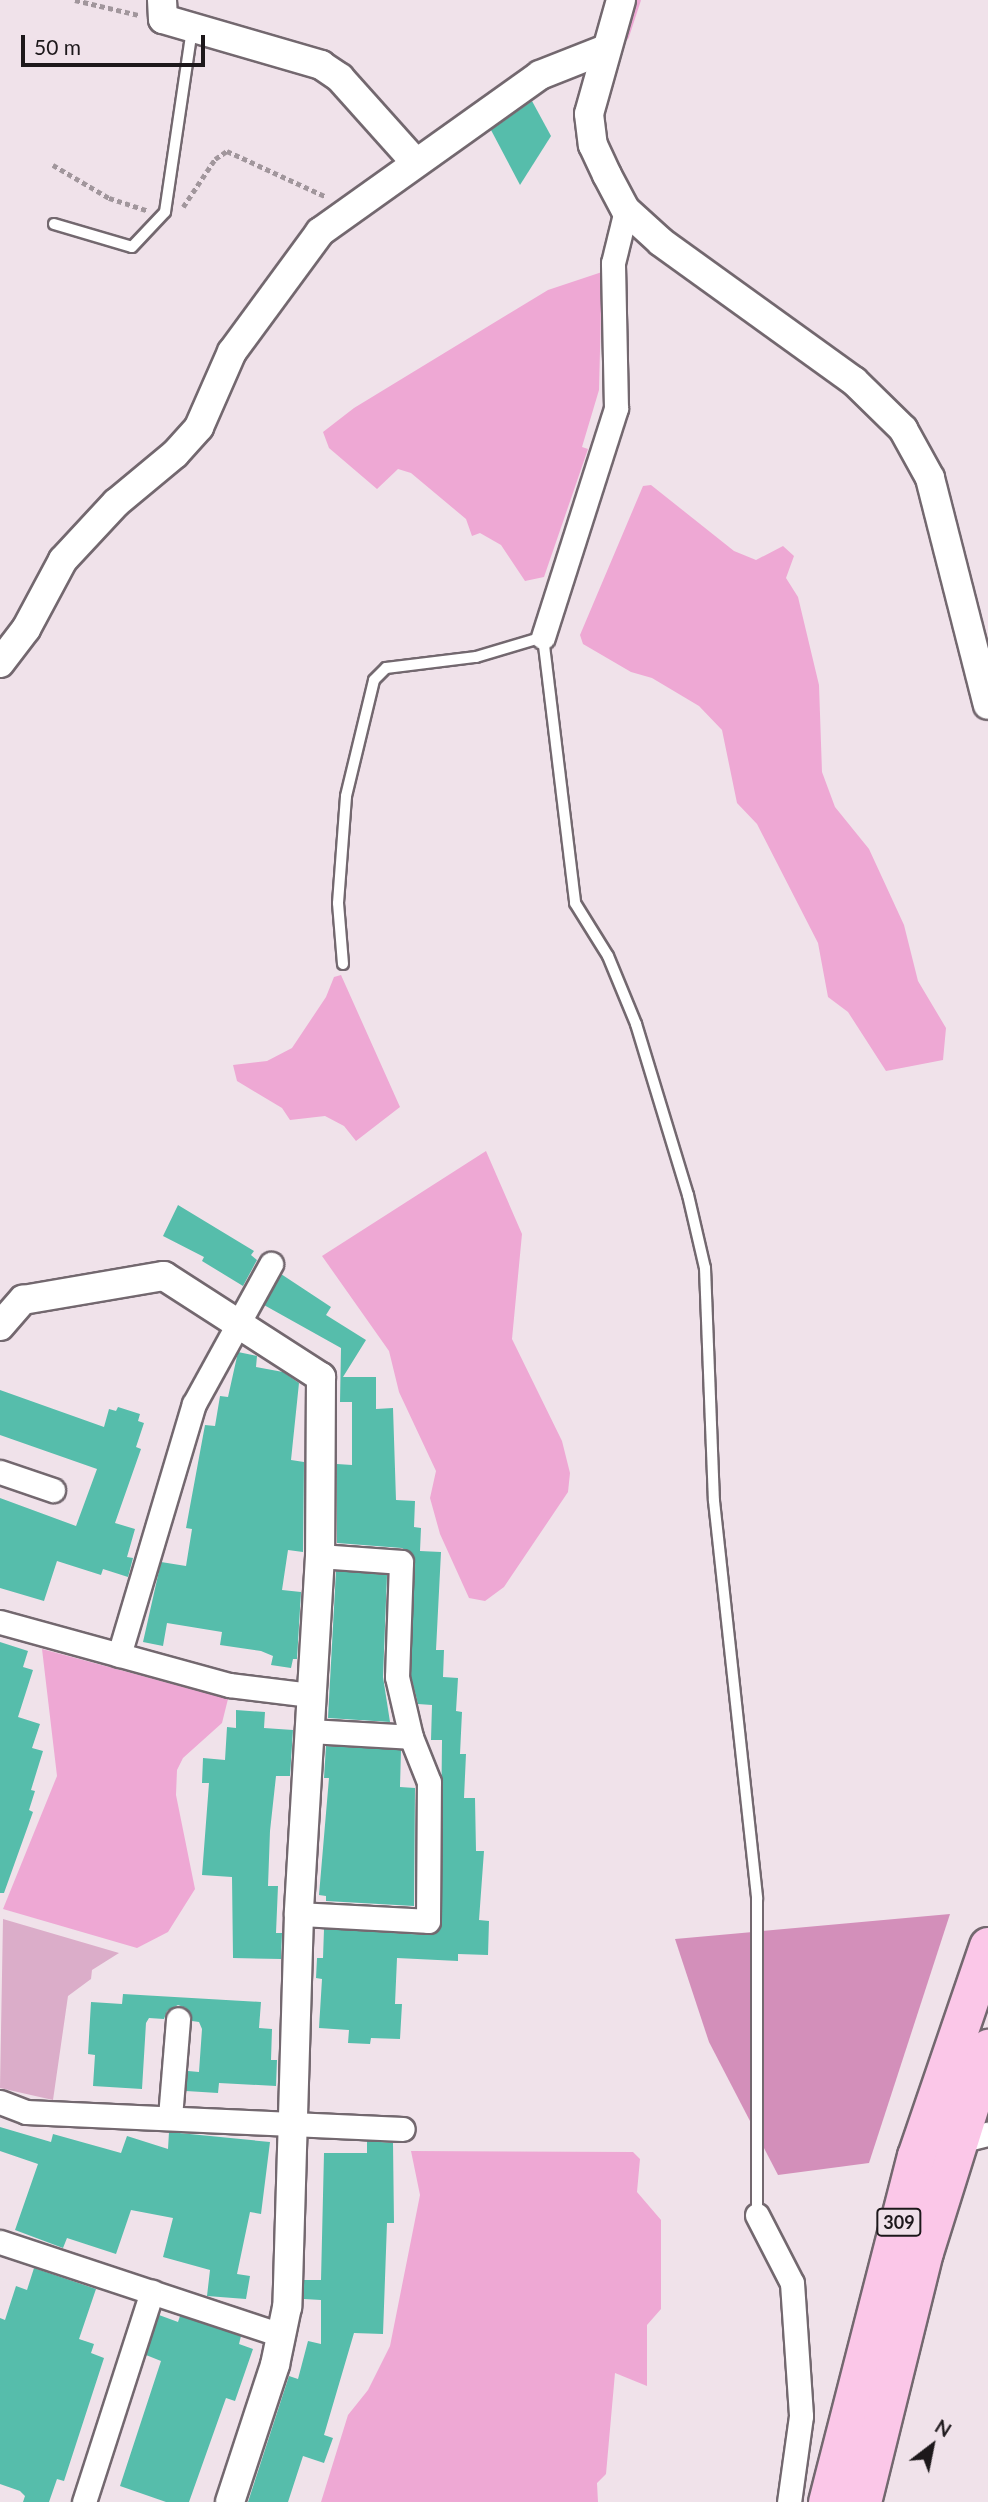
<!DOCTYPE html>
<html>
<head>
<meta charset="utf-8">
<style>
	body { margin:0 }
	#map { position:relative; width:988px; height:2502px; overflow:hidden; background:#f0e2ea; font-family:Lato,sans-serif }
	div>[style] { position:absolute }
	[style*='--x'] { left:calc(var(--x)*1px); top:calc(var(--y)*1px); width:calc(var(--w)*1px); rotate:calc(var(--a)*1deg) }
	.green>* { inset:0; background:#dbadc9 }
	.forest>* { inset:0; background:#d38fba }
	.water>* { inset:0; background:#eea8d4 }
	.stream>* { height:7px; margin:-3.5px; padding:0 3.5px; transform-origin:3.5px; border-radius:3.5px; background:#eea8d4 }
	.building>* { inset:0; background:#56bdab }
	.path>* { height:4.5px; margin-top:-2.25px; transform-origin:0; background:repeating-linear-gradient(90deg,#a1969c 0 5px,transparent 0 8.5px) }
	.roads { filter:drop-shadow(2px 0 #73686f) drop-shadow(-2px 0 #73686f) drop-shadow(0 2px #73686f) drop-shadow(0 -2px #73686f) }
	.service>* { height:10px; margin:-5px; padding:0 5px; transform-origin:5px; border-radius:5px; background:#fff }
	.minor>* { height:23px; margin:-11.5px; padding:0 11.5px; transform-origin:11.5px; border-radius:11.5px; background:#fff }
	.tertiary>* { height:28px; margin:-14px; padding:0 14px; transform-origin:14px; border-radius:14px; background:#fff }
	.trunk>* { height:37px; margin:-18.5px; padding:0 18.5px; transform-origin:18.5px; border-radius:18.5px; background:#fbc7e8 }
	span { translate:-50% -50%; white-space:nowrap; text-align:center; line-height:1.15; -webkit-text-stroke:5px #f0e2ea; paint-order:stroke }
	.shield-label span { padding:2px 5px; background:#f0e2ea; border:2px solid; border-radius:5px; -webkit-text-stroke-width:0 }
	.shield-label { font-size:18px; color:#1d181b; font-weight:700 }
	.north { position:absolute; left:897px; top:2411px; width:70px; height:70px; -webkit-text-stroke:5px #f0e2ea; paint-order:stroke; rotate:32deg; font-size:19px; font-weight:700; line-height:28px; text-align:center; color:#1d181b }
	.north::after { content:''; display:block; margin:auto; width:24px; height:32px; background:#1d181b; clip-path:polygon(50% 0,100% 100%,50% 72%,0 100%) }
	.scale { position:absolute; left:21px; top:35px; width:184px; height:32px; box-sizing:border-box; border:4px solid #1d181b; border-top:0; padding-left:9px; font-size:21px; line-height:24px; white-space:nowrap; color:#1d181b; -webkit-text-stroke:5px #f0e2ea; paint-order:stroke }
</style>
</head>
<body>
<div id="map">
	<div class="green">
		<i style="clip-path:polygon(3px 1919px,119px 1953px,92px 1970px,91px 1979px,68px 1996px,53px 2100px,0 2088px)"></i>
	</div>
	<div class="forest">
		<i style="clip-path:polygon(950px 1914px,869px 2163px,778px 2175px,709px 2042px,675px 1939px)"></i>
	</div>
	<div class="water">
		<i style="clip-path:polygon(602px 272px,599px 390px,582px 447px,588px 449px,544px 577px,525px 581px,501px 545px,480px 533px,472px 536px,466px 519px,411px 473px,398px 469px,377px 489px,329px 448px,323px 432px,354px 408px,548px 290px)"></i>
		<i style="clip-path:polygon(651px 485px,734px 551px,756px 560px,783px 546px,794px 556px,786px 578px,798px 597px,819px 685px,822px 772px,835px 807px,869px 849px,904px 925px,918px 981px,946px 1028px,943px 1060px,886px 1071px,848px 1012px,828px 997px,818px 943px,757px 824px,737px 803px,722px 730px,699px 706px,652px 678px,631px 672px,583px 644px,580px 635px,643px 486px)"></i>
		<i style="clip-path:polygon(341px 975px,400px 1107px,356px 1141px,344px 1126px,325px 1116px,290px 1120px,282px 1108px,237px 1081px,233px 1065px,267px 1061px,292px 1048px,326px 997px,334px 977px)"></i>
		<i style="clip-path:polygon(486px 1151px,522px 1234px,512px 1339px,562px 1441px,570px 1473px,568px 1492px,504px 1587px,485px 1601px,469px 1598px,440px 1534px,430px 1498px,436px 1471px,399px 1392px,389px 1351px,322px 1256px)"></i>
		<i style="clip-path:polygon(42px 1649px,228px 1699px,222px 1723px,183px 1758px,177px 1770px,176px 1795px,195px 1889px,168px 1932px,137px 1948px,3px 1909px,57px 1776px)"></i>
		<i style="clip-path:polygon(411px 2151px,633px 2152px,640px 2159px,637px 2192px,661px 2220px,661px 2309px,647px 2325px,647px 2386px,615px 2373px,606px 2474px,597px 2483px,598px 2502px,321px 2502px,348px 2415px,368px 2390px,390px 2346px,420px 2195px)"></i>
	</div>
	<div class="stream">
		<i style="--x:625;--y:36;--w:38;--a:-72"></i>
	</div>
	<div class="building">
		<i style="clip-path:polygon(532px 101px,551px 136px,520px 185px,491px 130px)"></i>
		<i style="clip-path:polygon(178px 1205px,254px 1251px,251px 1255px,257px 1260px,243px 1286px,202px 1261px,204px 1257px,163px 1236px)"></i>
		<i style="clip-path:polygon(281px 1274px,331px 1307px,326px 1315px,366px 1340px,343px 1377px,376px 1377px,376px 1409px,393px 1408px,396px 1500px,415px 1501px,414px 1527px,421px 1528px,420px 1551px,441px 1552px,436px 1650px,444px 1650px,443px 1677px,458px 1678px,456px 1711px,462px 1712px,460px 1754px,466px 1754px,464px 1798px,475px 1798px,476px 1851px,484px 1851px,479px 1920px,489px 1921px,488px 1955px,458px 1954px,458px 1961px,397px 1958px,395px 2004px,402px 2004px,400px 2039px,371px 2038px,370px 2044px,348px 2043px,349px 2030px,319px 2028px,322px 1979px,316px 1978px,317px 1958px,323px 1958px,324px 1929px,427px 1935px,440px 1928px,442px 1740px,431px 1740px,432px 1705px,418px 1704px,411px 1676px,413px 1555px,402px 1548px,337px 1543px,337px 1464px,352px 1465px,352px 1402px,340px 1402px,341px 1348px,264px 1305px)"></i>
		<i style="clip-path:polygon(238px 1352px,257px 1356px,256px 1367px,283px 1372px,299px 1383px,291px 1460px,304px 1462px,303px 1552px,288px 1550px,282px 1590px,301px 1592px,297px 1659px,293px 1659px,291px 1668px,271px 1665px,273px 1656px,261px 1651px,220px 1645px,222px 1632px,167px 1623px,163px 1646px,143px 1642px,161px 1562px,186px 1566px,192px 1529px,186px 1528px,205px 1425px,215px 1426px,220px 1396px,228px 1397px)"></i>
		<i style="clip-path:polygon(0 1390px,104px 1427px,109px 1409px,116px 1411px,118px 1407px,140px 1414px,138px 1421px,144px 1423px,136px 1447px,141px 1449px,115px 1523px,135px 1529px,127px 1557px,133px 1558px,128px 1577px,103px 1569px,101px 1575px,57px 1561px,44px 1601px,0 1588px,0 1498px,76px 1526px,97px 1469px,0 1435px)"></i>
		<i style="clip-path:polygon(336px 1571px,387px 1575px,383px 1677px,390px 1722px,328px 1718px)"></i>
		<i style="clip-path:polygon(0 1642px,28px 1651px,23px 1667px,33px 1670px,18px 1717px,40px 1724px,32px 1748px,43px 1751px,31px 1790px,35px 1791px,29px 1810px,33px 1812px,4px 1893px,0 1893px)"></i>
		<i style="clip-path:polygon(236px 1710px,265px 1712px,264px 1728px,293px 1730px,290px 1776px,276px 1776px,270px 1831px,268px 1886px,278px 1886px,276px 1933px,282px 1933px,281px 1959px,233px 1958px,232px 1877px,202px 1875px,209px 1783px,202px 1783px,203px 1758px,225px 1760px,227px 1727px,236px 1728px)"></i>
		<i style="clip-path:polygon(326px 1746px,401px 1750px,400px 1787px,415px 1788px,414px 1906px,326px 1901px,326px 1896px,319px 1895px,329px 1778px,324px 1778px)"></i>
		<i style="clip-path:polygon(123px 1994px,261px 2002px,259px 2028px,272px 2029px,271px 2060px,277px 2060px,276px 2086px,219px 2083px,218px 2093px,186px 2091px,188px 2071px,199px 2072px,202px 2029px,199px 2022px,192px 2021px,186px 2008px,178px 2005px,167px 2011px,164px 2019px,149px 2018px,146px 2023px,142px 2089px,93px 2086px,95px 2055px,88px 2054px,91px 2002px,122px 2004px)"></i>
		<i style="clip-path:polygon(0 2127px,51px 2142px,53px 2134px,121px 2153px,127px 2136px,168px 2149px,169px 2132px,270px 2142px,261px 2214px,250px 2212px,237px 2274px,250px 2276px,246px 2299px,207px 2296px,210px 2270px,163px 2257px,173px 2218px,131px 2210px,116px 2254px,67px 2238px,63px 2248px,15px 2230px,38px 2164px,0 2151px)"></i>
		<i style="clip-path:polygon(367px 2141px,393px 2143px,394px 2223px,387px 2223px,383px 2334px,354px 2333px,324px 2435px,333px 2438px,324px 2463px,303px 2456px,288px 2502px,248px 2502px,289px 2376px,298px 2379px,308px 2341px,321px 2344px,321px 2300px,304px 2299px,304px 2280px,321px 2280px,324px 2153px,367px 2153px)"></i>
		<i style="clip-path:polygon(34px 2268px,96px 2289px,79px 2339px,94px 2344px,91px 2353px,104px 2358px,64px 2481px,57px 2479px,49px 2502px,23px 2502px,25px 2496px,20px 2491px,0 2484px,0 2318px,5px 2320px,16px 2286px,27px 2290px)"></i>
		<i style="clip-path:polygon(159px 2315px,178px 2322px,180px 2316px,241px 2336px,239px 2344px,253px 2349px,235px 2401px,226px 2398px,189px 2502px,166px 2502px,120px 2486px,161px 2361px,146px 2355px)"></i>
	</div>
	<div class="path">
		<i style="--x:75;--y:0;--w:66;--a:13.2"></i>
		<i style="--x:53;--y:165;--w:65;--a:30.5"></i>
		<i style="--x:109;--y:198;--w:40;--a:18"></i>
		<i style="--x:183;--y:207;--w:58;--a:-56.3"></i>
		<i style="--x:215;--y:159;--w:14;--a:-34"></i>
		<i style="--x:227;--y:151;--w:110;--a:24.7"></i>
	</div>
	<div class="roads">
		<div class="service">
			<i style="--x:54;--y:224;--w:81;--a:16.4"></i>
			<i style="--x:132;--y:247;--w:48;--a:-46.7"></i>
			<i style="--x:165;--y:212;--w:185;--a:-81.6"></i>
			<i style="--x:343;--y:964;--w:61;--a:-94.7"></i>
			<i style="--x:338;--y:903;--w:107;--a:-85.7"></i>
			<i style="--x:346;--y:796;--w:119;--a:-76.4"></i>
			<i style="--x:374;--y:680;--w:17;--a:-45"></i>
			<i style="--x:386;--y:668;--w:91;--a:-7"></i>
			<i style="--x:476;--y:657;--w:70;--a:-16.6"></i>
			<i style="--x:543;--y:637;--w:268;--a:83.1"></i>
			<i style="--x:575;--y:903;--w:62;--a:58.1"></i>
			<i style="--x:608;--y:956;--w:74;--a:67.6"></i>
			<i style="--x:636;--y:1024;--w:179;--a:73.1"></i>
			<i style="--x:688;--y:1195;--w:75;--a:76.9"></i>
			<i style="--x:705;--y:1268;--w:233;--a:87.8"></i>
			<i style="--x:714;--y:1501;--w:399;--a:83.8"></i>
			<i style="--x:757;--y:1898;--w:317;--a:90"></i>
		</div>
		<div class="minor">
			<i style="--x:543;--y:637;--w:240;--a:-72.3"></i>
			<i style="--x:616;--y:408;--w:145;--a:-91.2"></i>
			<i style="--x:613;--y:263;--w:55;--a:-76.2"></i>
			<i style="--x:0;--y:1472;--w:56;--a:18.8"></i>
			<i style="--x:0;--y:1622;--w:238;--a:15.4"></i>
			<i style="--x:229;--y:1685;--w:82;--a:7"></i>
			<i style="--x:119;--y:1655;--w:262;--a:-73.4"></i>
			<i style="--x:194;--y:1404;--w:160;--a:-61.2"></i>
			<i style="--x:308;--y:1731;--w:103;--a:3.3"></i>
			<i style="--x:299;--y:1914;--w:129;--a:3.1"></i>
			<i style="--x:428;--y:1921;--w:139;--a:-89.6"></i>
			<i style="--x:429;--y:1782;--w:48;--a:-111.8"></i>
			<i style="--x:411;--y:1737;--w:62;--a:-103.1"></i>
			<i style="--x:397;--y:1677;--w:115;--a:-88"></i>
			<i style="--x:401;--y:1562;--w:81;--a:-175.8"></i>
			<i style="--x:0;--y:2102;--w:28;--a:21"></i>
			<i style="--x:26;--y:2112;--w:377;--a:2.6"></i>
			<i style="--x:170;--y:2117;--w:98;--a:-85.3"></i>
			<i style="--x:955;--y:2142;--w:34;--a:-14"></i>
			<i style="--x:757;--y:2215;--w:76;--a:62.8"></i>
			<i style="--x:792;--y:2283;--w:133;--a:86.1"></i>
			<i style="--x:801;--y:2416;--w:87;--a:97.9"></i>
			<i style="--x:0;--y:2242;--w:296;--a:18.3"></i>
			<i style="--x:84;--y:2502;--w:221;--a:-72.1"></i>
		</div>
		<div class="tertiary">
			<i style="--x:162;--y:0;--w:19;--a:87"></i>
			<i style="--x:163;--y:19;--w:165;--a:16.2"></i>
			<i style="--x:321;--y:65;--w:23;--a:34"></i>
			<i style="--x:340;--y:78;--w:113;--a:48.2"></i>
			<i style="--x:621;--y:0;--w:118;--a:105.7"></i>
			<i style="--x:589;--y:114;--w:31;--a:83"></i>
			<i style="--x:593;--y:145;--w:33;--a:65"></i>
			<i style="--x:607;--y:175;--w:40;--a:62"></i>
			<i style="--x:626;--y:210;--w:47;--a:42.4"></i>
			<i style="--x:661;--y:242;--w:238;--a:35.8"></i>
			<i style="--x:854;--y:381;--w:69;--a:44.4"></i>
			<i style="--x:903;--y:429;--w:56;--a:61.1"></i>
			<i style="--x:930;--y:478;--w:234;--a:75.7"></i>
			<i style="--x:0;--y:663;--w:43;--a:-52.6"></i>
			<i style="--x:26;--y:629;--w:78;--a:-61.8"></i>
			<i style="--x:63;--y:560;--w:78;--a:-47.1"></i>
			<i style="--x:116;--y:503;--w:77;--a:-39.7"></i>
			<i style="--x:175;--y:454;--w:36;--a:-48"></i>
			<i style="--x:199;--y:427;--w:82;--a:-66.3"></i>
			<i style="--x:232;--y:352;--w:149;--a:-53.7"></i>
			<i style="--x:320;--y:232;--w:270;--a:-35.5"></i>
			<i style="--x:540;--y:75;--w:71;--a:-21.5"></i>
			<i style="--x:0;--y:1326;--w:35;--a:-49"></i>
			<i style="--x:23;--y:1300;--w:143;--a:-9.7"></i>
			<i style="--x:164;--y:1276;--w:187;--a:32.8"></i>
			<i style="--x:321;--y:1377;--w:179;--a:90.3"></i>
			<i style="--x:320;--y:1556;--w:359;--a:93.4"></i>
			<i style="--x:299;--y:1914;--w:393;--a:91.7"></i>
			<i style="--x:287;--y:2307;--w:59;--a:101.7"></i>
			<i style="--x:275;--y:2365;--w:144;--a:108.2"></i>
		</div>
		<div class="trunk">
			<i style="--x:827;--y:2502;--w:357;--a:-75.6"></i>
			<i style="--x:916;--y:2156;--w:222;--a:-71.1"></i>
			<i style="--x:862;--y:2502;--w:258;--a:-76.1"></i>
			<i style="--x:924;--y:2252;--w:214;--a:-72.6"></i>
		</div>
	</div>
	<div class="shield-label">
		<span style="left:899px;top:2222px">309</span>
	</div>
	<div class="north">N</div>
	<div class="scale">50 m</div>
</div>
</body>
</html>
